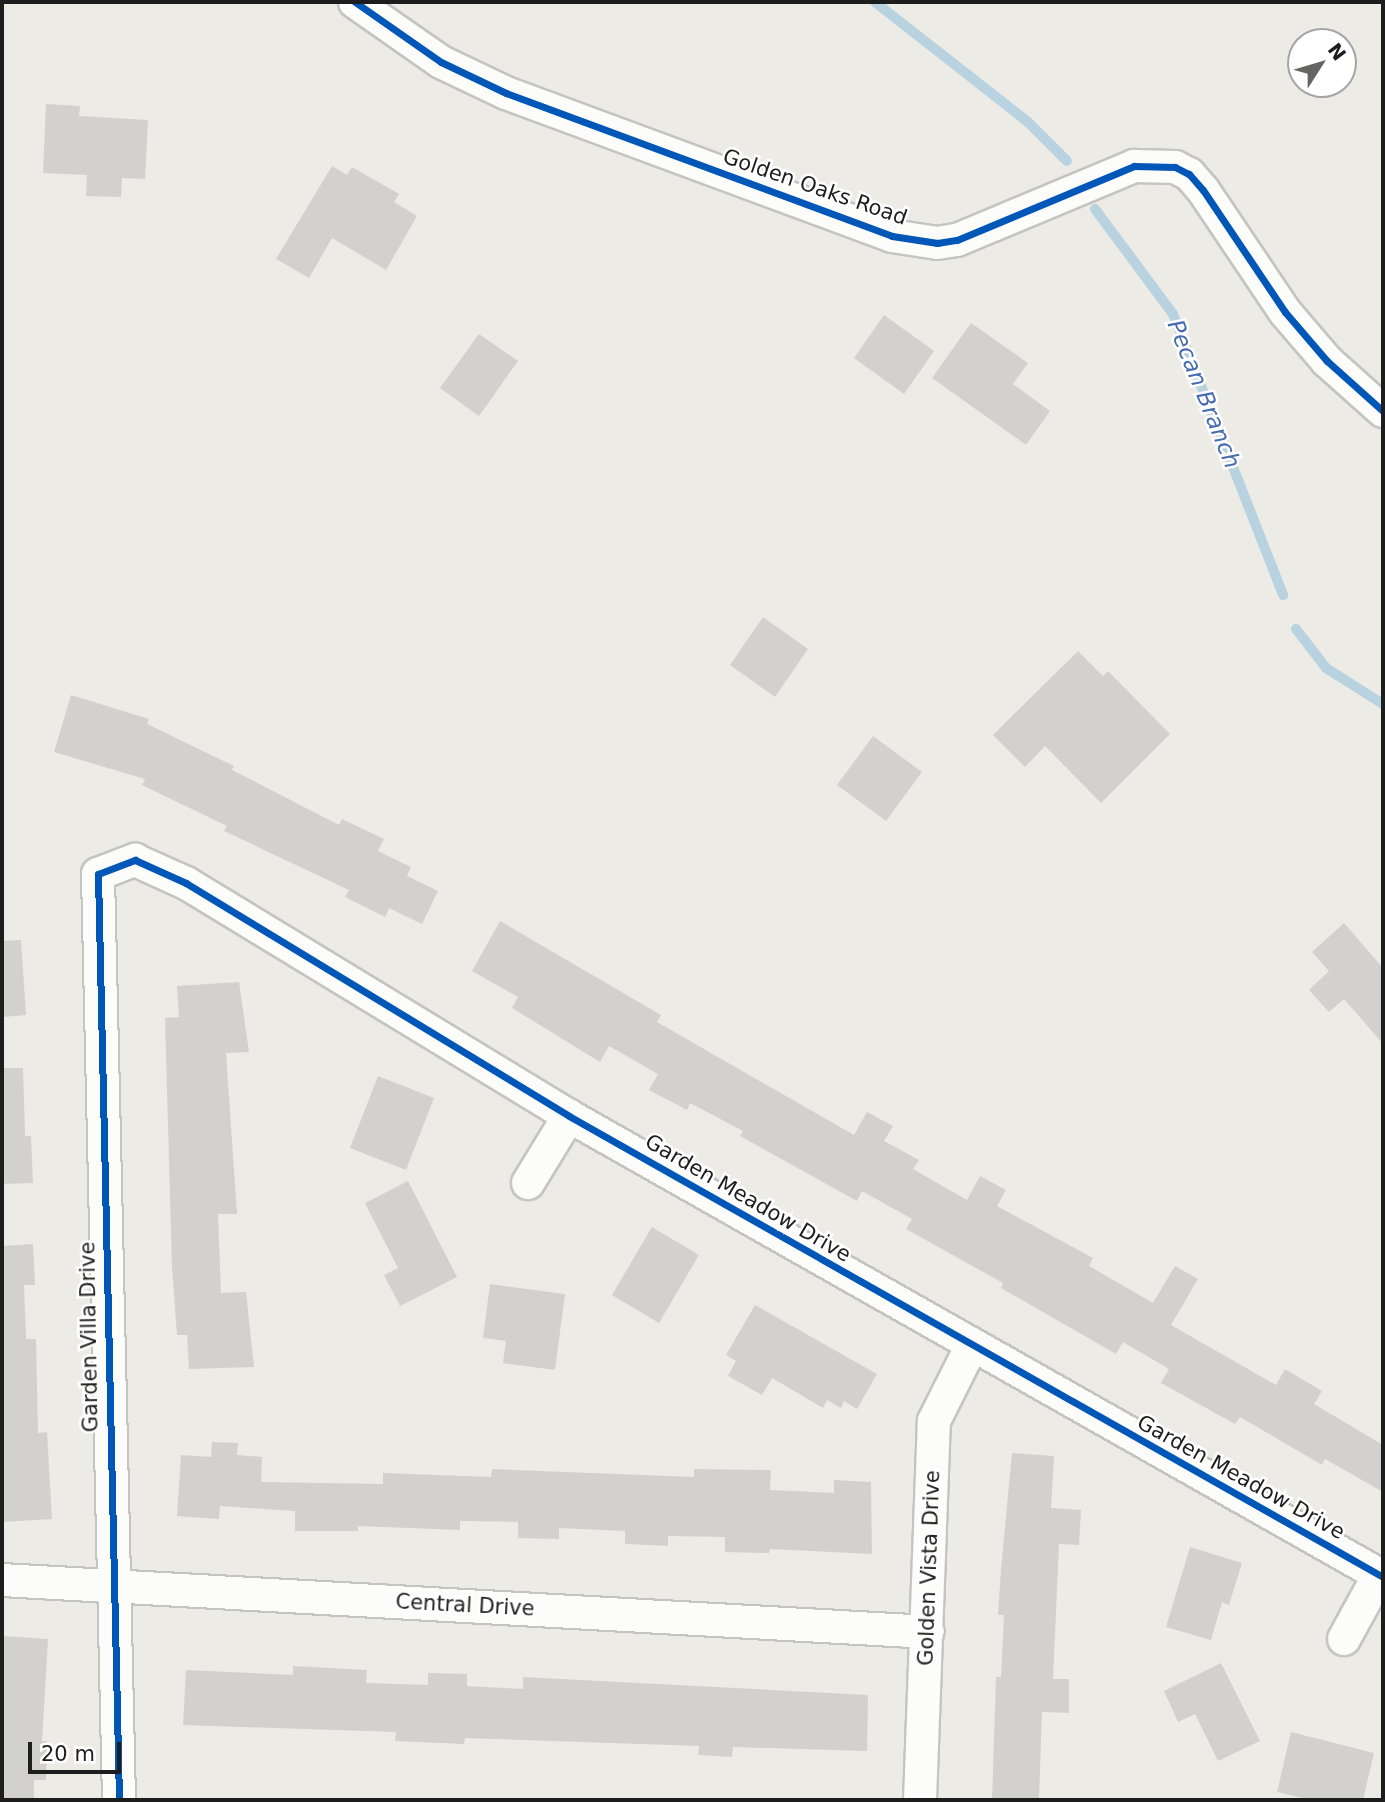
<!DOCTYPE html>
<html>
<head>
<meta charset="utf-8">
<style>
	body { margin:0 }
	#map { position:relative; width:1385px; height:1802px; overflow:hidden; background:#ecebe6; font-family:"DejaVu Sans",sans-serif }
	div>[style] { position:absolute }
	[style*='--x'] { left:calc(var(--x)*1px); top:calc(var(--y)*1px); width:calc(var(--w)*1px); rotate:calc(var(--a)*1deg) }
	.stream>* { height:10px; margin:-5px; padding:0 5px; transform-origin:5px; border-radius:5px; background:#b8d2e0 }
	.building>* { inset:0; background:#d3d1cd }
	.roads { filter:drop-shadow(2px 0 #c4c4c2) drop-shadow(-2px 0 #c4c4c2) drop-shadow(0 2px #c4c4c2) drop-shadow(0 -2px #c4c4c2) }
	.minor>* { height:32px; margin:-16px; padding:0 16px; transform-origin:16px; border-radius:16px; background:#fcfcfb }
	.cycleway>* { height:7px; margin:-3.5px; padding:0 3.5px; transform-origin:3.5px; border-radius:3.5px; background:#0057b8 }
	span { translate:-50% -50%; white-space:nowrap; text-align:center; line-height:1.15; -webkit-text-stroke:5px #fff; paint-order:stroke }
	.street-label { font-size:21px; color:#1d1d1d }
	.water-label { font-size:23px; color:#476db0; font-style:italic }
	.frame { position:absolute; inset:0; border:4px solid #1d1d1d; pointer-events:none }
	.north { position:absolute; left:1287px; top:28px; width:70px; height:70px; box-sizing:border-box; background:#fff; border:2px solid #a5a5a5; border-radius:50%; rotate:53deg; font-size:19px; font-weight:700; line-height:28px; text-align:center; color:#1d1d1d }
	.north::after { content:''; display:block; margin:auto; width:24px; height:32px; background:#656563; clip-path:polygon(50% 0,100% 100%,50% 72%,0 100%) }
	.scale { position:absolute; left:28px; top:1742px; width:93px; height:32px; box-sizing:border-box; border:4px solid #1d1d1d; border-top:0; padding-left:9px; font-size:21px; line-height:24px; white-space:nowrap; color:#1d1d1d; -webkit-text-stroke:5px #fff; paint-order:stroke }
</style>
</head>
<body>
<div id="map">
	<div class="stream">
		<i style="--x:875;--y:2;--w:194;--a:38.1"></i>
		<i style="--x:1028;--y:122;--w:55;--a:45"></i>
		<i style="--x:1095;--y:209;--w:131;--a:53.4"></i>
		<i style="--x:1173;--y:314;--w:302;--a:68.6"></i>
		<i style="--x:1296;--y:629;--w:49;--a:52.4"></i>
		<i style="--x:1326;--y:668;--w:67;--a:32.3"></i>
	</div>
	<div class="building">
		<i style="clip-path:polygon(46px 104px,80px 106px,79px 116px,148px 120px,145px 179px,122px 178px,121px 197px,86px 196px,87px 175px,43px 173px)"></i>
		<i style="clip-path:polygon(332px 166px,347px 175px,352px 167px,399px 194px,394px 202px,417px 216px,386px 270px,332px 238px,309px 278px,276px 259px)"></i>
		<i style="clip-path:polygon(884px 315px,934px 351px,904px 394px,854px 358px)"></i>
		<i style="clip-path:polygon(971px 323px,1028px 363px,1013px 384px,1050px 411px,1026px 445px,932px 378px)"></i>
		<i style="clip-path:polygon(479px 334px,518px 361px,479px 416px,440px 388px)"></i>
		<i style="clip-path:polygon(763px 617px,808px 649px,775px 697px,730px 665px)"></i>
		<i style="clip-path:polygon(1078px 651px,1103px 676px,1108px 671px,1170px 734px,1101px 803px,1045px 746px,1025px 767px,993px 735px)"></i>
		<i style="clip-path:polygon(71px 695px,149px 719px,147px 724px,234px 766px,232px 770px,339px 825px,342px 819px,384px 839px,378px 851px,411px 867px,407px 876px,438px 891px,422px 924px,389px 908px,385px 917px,345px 897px,349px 890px,224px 831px,227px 826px,142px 785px,145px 779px,54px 752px)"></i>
		<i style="clip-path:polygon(873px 736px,922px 772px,886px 821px,837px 785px)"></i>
		<i style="clip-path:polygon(500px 921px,661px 1015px,657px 1022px,854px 1135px,867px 1112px,893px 1126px,884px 1141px,919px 1160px,913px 1169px,967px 1200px,980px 1176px,1006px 1190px,997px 1206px,1093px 1258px,1089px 1266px,1153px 1303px,1175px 1266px,1198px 1279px,1171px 1325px,1276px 1385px,1285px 1369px,1322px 1391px,1314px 1404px,1383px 1445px,1383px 1492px,1325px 1459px,1322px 1465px,1240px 1417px,1235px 1424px,1161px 1383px,1169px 1369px,1123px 1342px,1116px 1354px,1001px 1288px,1003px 1283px,906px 1229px,912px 1219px,862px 1191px,857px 1201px,740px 1136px,743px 1131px,690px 1103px,687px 1110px,649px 1090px,658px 1074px,609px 1046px,600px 1062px,512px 1008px,518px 997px,472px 971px)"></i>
		<i style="clip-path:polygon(1344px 923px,1383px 968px,1383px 1044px,1344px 999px,1329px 1012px,1309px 990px,1329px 971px,1312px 952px)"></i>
		<i style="clip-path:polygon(21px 940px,26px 1015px,2px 1017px,2px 941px)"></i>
		<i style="clip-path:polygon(239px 982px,249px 1052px,226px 1053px,237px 1214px,218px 1214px,221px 1293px,246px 1292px,254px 1367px,189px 1369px,187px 1335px,177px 1335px,172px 1268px,165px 1018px,179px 1017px,177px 986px)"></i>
		<i style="clip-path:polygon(2px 1068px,23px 1068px,25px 1136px,31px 1136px,33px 1183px,2px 1184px)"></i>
		<i style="clip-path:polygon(378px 1076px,434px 1098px,406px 1170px,350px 1148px)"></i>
		<i style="clip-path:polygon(408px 1181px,457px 1277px,400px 1306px,384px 1275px,398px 1268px,365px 1203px)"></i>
		<i style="clip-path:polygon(652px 1227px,699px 1255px,659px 1323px,612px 1295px)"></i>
		<i style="clip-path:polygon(33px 1244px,35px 1285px,24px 1285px,26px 1339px,36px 1339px,38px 1433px,47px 1432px,52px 1519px,2px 1522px,2px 1246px)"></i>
		<i style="clip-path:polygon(490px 1284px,565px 1294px,555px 1370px,503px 1363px,506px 1341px,483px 1338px)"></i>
		<i style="clip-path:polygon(755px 1305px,877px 1374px,857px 1409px,844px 1401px,841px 1408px,827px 1400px,823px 1408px,772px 1378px,762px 1395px,728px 1376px,736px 1361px,726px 1355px)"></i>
		<i style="clip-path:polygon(212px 1442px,238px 1443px,237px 1455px,262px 1457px,261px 1482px,383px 1484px,383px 1473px,491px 1477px,492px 1469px,694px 1477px,694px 1469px,771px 1470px,770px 1490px,834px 1493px,834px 1480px,871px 1482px,872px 1554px,770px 1549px,769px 1553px,725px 1552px,725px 1537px,668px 1536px,668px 1546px,625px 1544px,625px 1531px,559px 1528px,559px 1539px,518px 1538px,518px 1522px,460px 1521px,460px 1530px,358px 1526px,358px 1531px,295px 1531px,295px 1511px,220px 1506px,219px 1519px,177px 1516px,181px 1455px,211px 1457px)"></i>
		<i style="clip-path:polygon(1012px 1453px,1054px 1456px,1051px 1508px,1081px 1510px,1079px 1545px,1059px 1544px,1053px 1679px,1069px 1679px,1069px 1713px,1042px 1712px,1039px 1800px,992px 1800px,996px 1677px,1001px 1677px,1004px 1615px,998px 1615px,1001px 1570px)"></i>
		<i style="clip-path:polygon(1190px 1547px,1242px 1563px,1229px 1605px,1222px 1602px,1211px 1640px,1166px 1627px)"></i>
		<i style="clip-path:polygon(2px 1636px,48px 1639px,42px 1741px,47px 1741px,46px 1780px,34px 1780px,34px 1800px,2px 1800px)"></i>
		<i style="clip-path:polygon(1221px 1663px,1260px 1741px,1218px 1761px,1195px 1714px,1178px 1722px,1164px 1691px)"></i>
		<i style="clip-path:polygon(293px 1666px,367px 1670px,366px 1683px,428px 1685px,428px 1673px,467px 1674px,467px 1686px,523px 1689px,523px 1677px,868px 1695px,867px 1751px,733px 1747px,732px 1757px,698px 1755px,699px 1746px,465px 1738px,464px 1744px,395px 1741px,396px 1732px,183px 1725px,186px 1670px,293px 1675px)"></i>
		<i style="clip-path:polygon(1291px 1732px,1374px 1753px,1363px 1800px,1311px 1800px,1277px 1792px)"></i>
	</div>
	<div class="roads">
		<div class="minor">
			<i style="--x:355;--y:2;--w:105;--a:34.9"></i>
			<i style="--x:441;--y:62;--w:72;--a:25.5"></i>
			<i style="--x:506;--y:93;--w:412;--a:20.3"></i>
			<i style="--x:892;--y:236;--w:46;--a:8.8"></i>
			<i style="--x:937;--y:243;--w:20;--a:-9"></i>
			<i style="--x:957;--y:240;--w:192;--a:-22.7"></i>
			<i style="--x:1134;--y:166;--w:41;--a:1.4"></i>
			<i style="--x:1175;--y:167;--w:16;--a:27"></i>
			<i style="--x:1189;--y:174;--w:21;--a:49"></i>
			<i style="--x:1203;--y:190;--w:147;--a:56.1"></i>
			<i style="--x:1285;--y:312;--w:65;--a:49.4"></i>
			<i style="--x:1327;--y:361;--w:75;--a:41.8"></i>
			<i style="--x:528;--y:1183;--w:79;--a:-58.5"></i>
			<i style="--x:2;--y:1580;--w:927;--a:3.21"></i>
			<i style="--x:1344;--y:1639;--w:73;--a:-61.3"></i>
			<i style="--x:119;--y:1800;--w:926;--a:-91.3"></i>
			<i style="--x:98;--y:874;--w:40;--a:-21"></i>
			<i style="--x:135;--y:860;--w:56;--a:24.3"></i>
			<i style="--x:186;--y:883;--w:448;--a:31.3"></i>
			<i style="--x:569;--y:1116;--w:935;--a:29.52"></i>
			<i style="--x:920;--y:1800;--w:379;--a:-87.9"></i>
			<i style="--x:934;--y:1421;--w:85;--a:-63.4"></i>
		</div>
	</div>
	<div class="cycleway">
		<i style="--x:355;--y:2;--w:105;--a:34.9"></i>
		<i style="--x:441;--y:62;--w:72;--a:25.5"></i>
		<i style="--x:506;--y:93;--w:412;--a:20.3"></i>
		<i style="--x:892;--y:236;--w:46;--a:8.8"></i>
		<i style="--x:937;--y:243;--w:20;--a:-9"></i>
		<i style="--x:957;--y:240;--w:192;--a:-22.7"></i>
		<i style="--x:1134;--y:166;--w:41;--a:1.4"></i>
		<i style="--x:1175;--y:167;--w:16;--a:27"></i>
		<i style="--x:1189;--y:174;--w:21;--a:49"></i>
		<i style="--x:1203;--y:190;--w:147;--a:56.1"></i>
		<i style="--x:1285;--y:312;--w:65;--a:49.4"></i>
		<i style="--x:1327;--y:361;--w:75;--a:41.8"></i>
		<i style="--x:119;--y:1800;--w:926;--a:-91.3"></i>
		<i style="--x:98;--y:874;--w:40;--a:-21"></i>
		<i style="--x:135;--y:860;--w:56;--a:24.3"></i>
		<i style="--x:186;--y:883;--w:448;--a:31.3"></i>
		<i style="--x:569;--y:1116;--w:935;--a:29.52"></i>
	</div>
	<div class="street-label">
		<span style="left:815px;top:187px;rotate:19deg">Golden Oaks Road</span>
		<span style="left:748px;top:1198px;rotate:30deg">Garden Meadow Drive</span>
		<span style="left:89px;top:1337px;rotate:-91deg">Garden Villa Drive</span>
		<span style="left:1241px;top:1477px;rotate:29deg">Garden Meadow Drive</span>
		<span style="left:929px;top:1568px;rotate:-88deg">Golden Vista Drive</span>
		<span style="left:465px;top:1605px;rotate:3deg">Central Drive</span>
	</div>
	<div class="water-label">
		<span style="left:1204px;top:394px;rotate:68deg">Pecan Branch</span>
	</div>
	<div class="frame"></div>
	<div class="north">N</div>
	<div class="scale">20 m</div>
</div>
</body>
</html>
